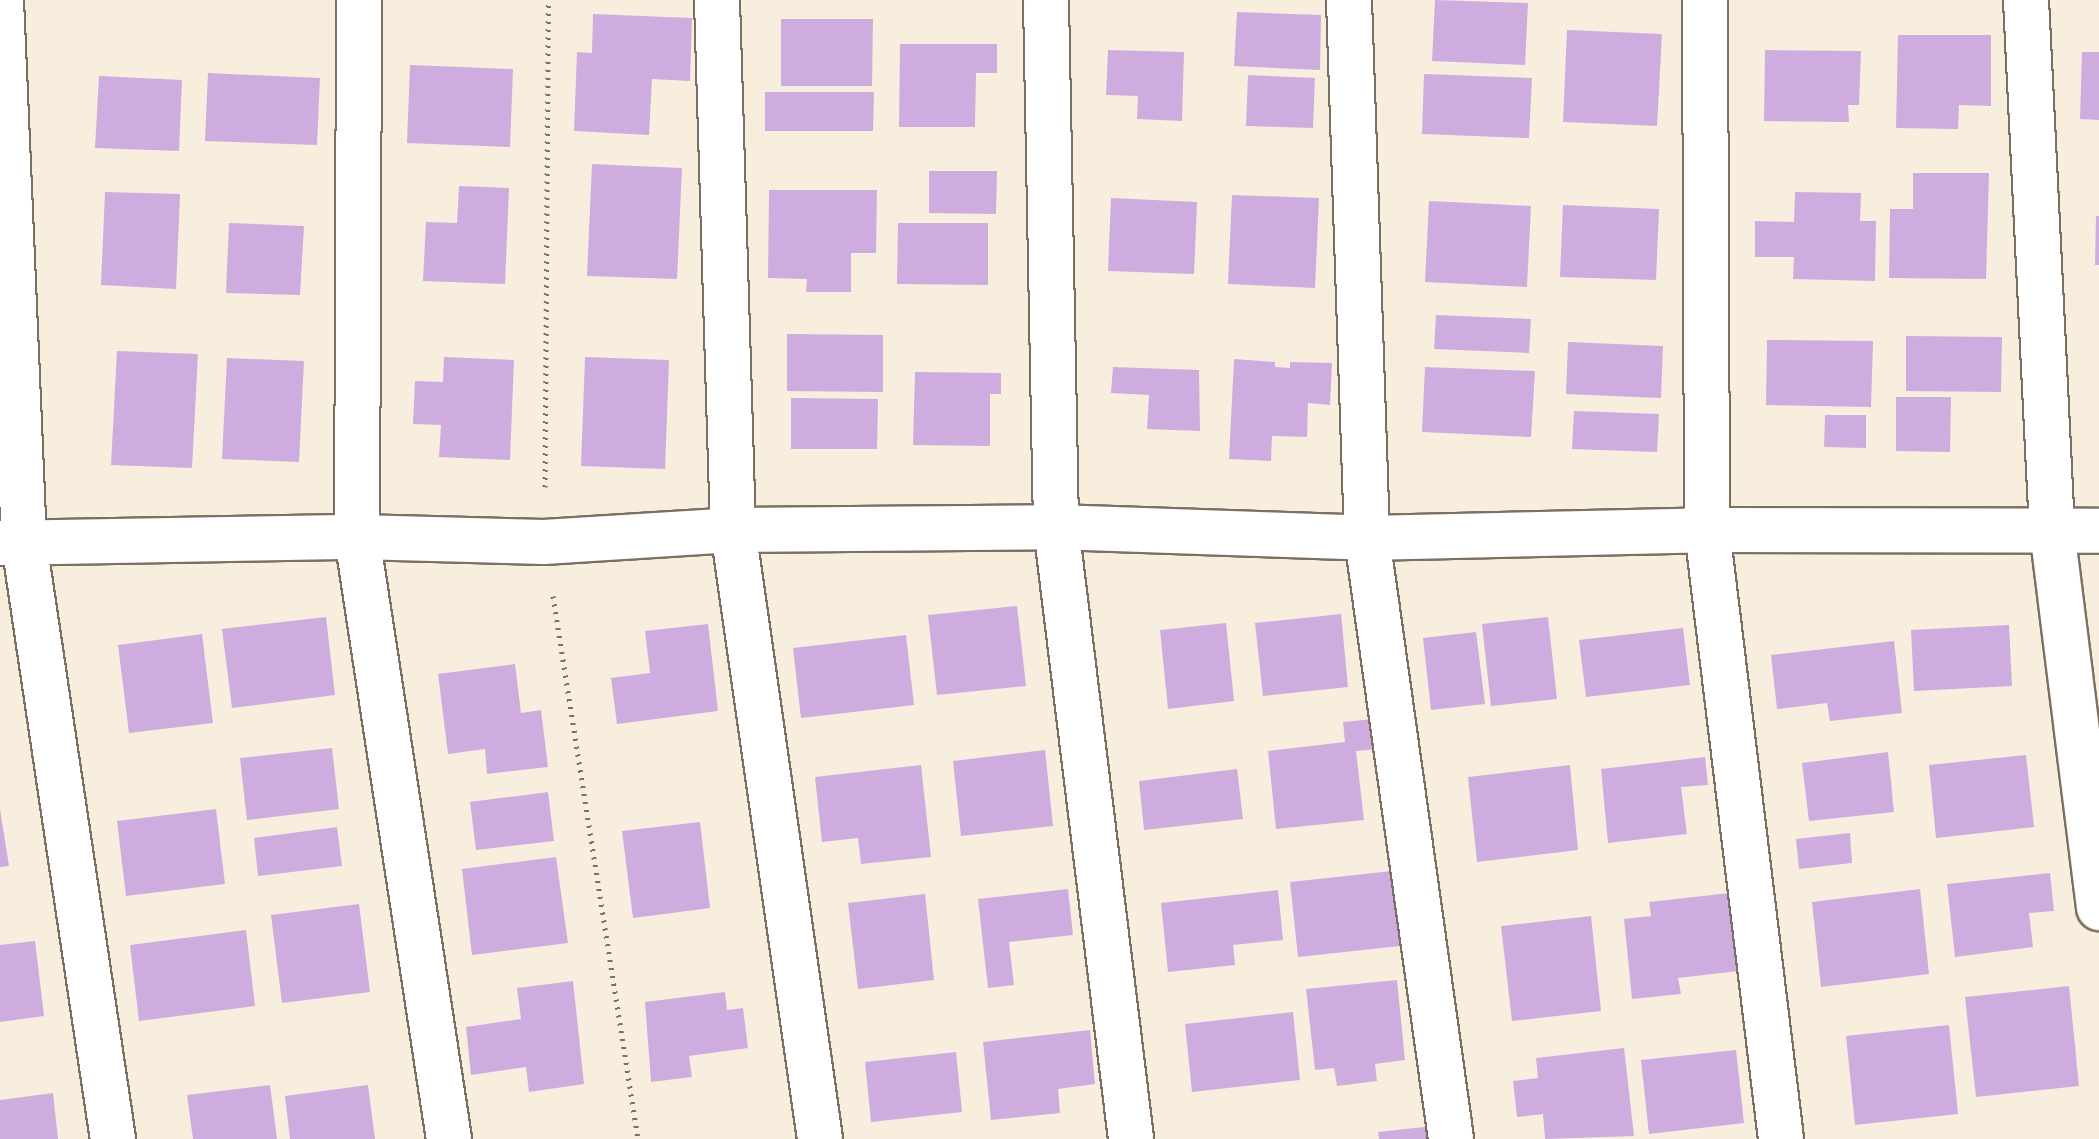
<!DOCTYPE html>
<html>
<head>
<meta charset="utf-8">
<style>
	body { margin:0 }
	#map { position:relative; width:2099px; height:1139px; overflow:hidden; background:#f8eede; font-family:Mynerve,sans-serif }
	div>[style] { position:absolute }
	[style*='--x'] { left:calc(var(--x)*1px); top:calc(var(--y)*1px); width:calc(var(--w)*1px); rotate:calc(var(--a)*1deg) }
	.building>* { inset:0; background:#cfacdf }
	.path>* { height:5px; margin-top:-2.5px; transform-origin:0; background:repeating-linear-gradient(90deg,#7d6f61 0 2px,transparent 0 8px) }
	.roads { filter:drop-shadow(2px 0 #7d6f61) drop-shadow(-2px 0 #7d6f61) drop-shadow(0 2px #7d6f61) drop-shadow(0 -2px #7d6f61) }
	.minor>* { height:44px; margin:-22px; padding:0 22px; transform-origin:22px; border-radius:22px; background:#fff }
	span { translate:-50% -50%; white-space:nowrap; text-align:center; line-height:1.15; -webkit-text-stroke:6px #fdfcf7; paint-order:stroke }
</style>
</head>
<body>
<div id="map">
	<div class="building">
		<i style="clip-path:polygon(1435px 0,1528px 3px,1525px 65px,1432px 61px)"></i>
		<i style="clip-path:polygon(1237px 12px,1321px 15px,1320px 70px,1234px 66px)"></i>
		<i style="clip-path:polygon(593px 14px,692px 18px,690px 81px,652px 79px,649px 135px,574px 131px,577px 52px,592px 53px)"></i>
		<i style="clip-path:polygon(781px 19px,873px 19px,872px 86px,781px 86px)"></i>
		<i style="clip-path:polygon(1567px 30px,1662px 34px,1657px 126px,1563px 122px)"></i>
		<i style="clip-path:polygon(1898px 35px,1991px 35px,1991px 106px,1959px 105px,1958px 129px,1896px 128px)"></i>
		<i style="clip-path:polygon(900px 44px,997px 44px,997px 73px,976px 73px,975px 127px,899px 127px)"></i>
		<i style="clip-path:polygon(1108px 50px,1184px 52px,1182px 121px,1137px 119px,1138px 96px,1106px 95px)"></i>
		<i style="clip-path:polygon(1765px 50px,1861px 51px,1859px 105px,1848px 105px,1849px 122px,1764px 121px)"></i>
		<i style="clip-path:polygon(2082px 52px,2099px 52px,2099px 120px,2080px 119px)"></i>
		<i style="clip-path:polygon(410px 65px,513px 69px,510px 147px,407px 143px)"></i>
		<i style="clip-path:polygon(208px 73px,320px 78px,317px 145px,205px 141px)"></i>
		<i style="clip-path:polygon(1424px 74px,1532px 78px,1529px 138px,1422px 134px)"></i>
		<i style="clip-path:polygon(1248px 75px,1315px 78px,1313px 128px,1246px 126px)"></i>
		<i style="clip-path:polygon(99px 76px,182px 80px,179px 151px,95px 148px)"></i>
		<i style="clip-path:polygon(765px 92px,874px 92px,873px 131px,765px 131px)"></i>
		<i style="clip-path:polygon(592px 164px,682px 168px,677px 279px,587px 276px)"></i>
		<i style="clip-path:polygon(929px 171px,997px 171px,996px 214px,929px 213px)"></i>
		<i style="clip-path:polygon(1913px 173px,1989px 173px,1986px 279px,1889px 278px,1890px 209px,1913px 209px)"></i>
		<i style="clip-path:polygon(459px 186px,509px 188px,505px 284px,423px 281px,426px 222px,457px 223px)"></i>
		<i style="clip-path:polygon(769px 190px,877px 190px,876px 253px,851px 253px,851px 292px,806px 292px,807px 279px,768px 278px)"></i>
		<i style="clip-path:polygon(105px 192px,180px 194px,176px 289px,101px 285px)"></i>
		<i style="clip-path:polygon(1795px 192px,1861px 193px,1860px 221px,1876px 221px,1875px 281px,1793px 279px,1794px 257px,1755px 257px,1755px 221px,1794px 222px)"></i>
		<i style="clip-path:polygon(1232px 195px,1319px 198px,1315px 288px,1228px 284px)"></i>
		<i style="clip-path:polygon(1111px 198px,1197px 202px,1194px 274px,1108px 271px)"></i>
		<i style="clip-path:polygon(1429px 201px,1531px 206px,1527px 287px,1425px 282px)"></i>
		<i style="clip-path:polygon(1563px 205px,1659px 209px,1656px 280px,1560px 277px)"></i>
		<i style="clip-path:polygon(2096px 216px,2099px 216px,2099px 265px,2095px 265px)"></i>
		<i style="clip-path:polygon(229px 223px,304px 226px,300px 295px,226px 293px)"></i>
		<i style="clip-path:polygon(898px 223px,988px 223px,988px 285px,897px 284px)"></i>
		<i style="clip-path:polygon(1436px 315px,1531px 319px,1529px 353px,1434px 349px)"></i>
		<i style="clip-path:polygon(787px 334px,883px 335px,883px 392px,787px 391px)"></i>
		<i style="clip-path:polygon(1906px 336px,2002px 337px,2001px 392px,1906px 391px)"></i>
		<i style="clip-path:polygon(1767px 340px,1873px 341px,1871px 407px,1766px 405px)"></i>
		<i style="clip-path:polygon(1568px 342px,1663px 346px,1661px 398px,1566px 394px)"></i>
		<i style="clip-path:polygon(117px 351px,198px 354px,192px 468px,111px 465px)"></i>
		<i style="clip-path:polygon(444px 357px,514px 360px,510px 460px,439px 457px,441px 425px,413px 424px,415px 381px,443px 382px)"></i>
		<i style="clip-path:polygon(585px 357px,669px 360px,665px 469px,581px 466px)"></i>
		<i style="clip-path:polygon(227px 358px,304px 361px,299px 462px,222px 459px)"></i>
		<i style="clip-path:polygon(1234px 359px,1275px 362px,1275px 367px,1290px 368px,1290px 362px,1332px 363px,1330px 405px,1308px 403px,1307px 437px,1272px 436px,1271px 461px,1229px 459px)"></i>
		<i style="clip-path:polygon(1113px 367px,1199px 370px,1200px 431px,1147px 429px,1149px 395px,1111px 393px)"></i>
		<i style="clip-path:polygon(1425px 367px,1535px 371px,1531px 437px,1422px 432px)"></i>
		<i style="clip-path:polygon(915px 372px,1001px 373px,1001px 394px,990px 394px,990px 446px,913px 445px)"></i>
		<i style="clip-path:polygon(1896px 397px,1951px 397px,1950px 452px,1896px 451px)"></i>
		<i style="clip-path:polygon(791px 398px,878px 399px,877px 449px,791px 449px)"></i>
		<i style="clip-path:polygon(1574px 411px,1659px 414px,1657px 452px,1572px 449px)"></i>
		<i style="clip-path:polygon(1825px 415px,1866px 415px,1866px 448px,1824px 447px)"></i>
		<i style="clip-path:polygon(1017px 606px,1026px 686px,937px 695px,928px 615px)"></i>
		<i style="clip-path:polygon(1341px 614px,1348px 687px,1263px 696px,1255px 623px)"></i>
		<i style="clip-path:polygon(326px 617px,335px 695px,232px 708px,222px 629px)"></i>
		<i style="clip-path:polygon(1548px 617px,1557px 699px,1491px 706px,1482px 624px)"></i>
		<i style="clip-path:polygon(1226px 623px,1234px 701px,1168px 709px,1160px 630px)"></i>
		<i style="clip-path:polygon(708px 624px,718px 711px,617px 724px,611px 678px,650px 673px,645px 631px)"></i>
		<i style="clip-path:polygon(2009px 625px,2012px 686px,1914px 691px,1911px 630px)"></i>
		<i style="clip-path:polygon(1683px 628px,1690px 685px,1586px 697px,1579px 640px)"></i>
		<i style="clip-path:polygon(1476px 632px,1485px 704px,1431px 710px,1423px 638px)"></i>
		<i style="clip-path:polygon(202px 634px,213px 723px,129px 733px,118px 645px)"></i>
		<i style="clip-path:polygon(906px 635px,914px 705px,801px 718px,793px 648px)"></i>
		<i style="clip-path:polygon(1894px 641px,1902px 713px,1830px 721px,1827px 703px,1777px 709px,1771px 655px)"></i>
		<i style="clip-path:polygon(515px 664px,521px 713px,541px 710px,548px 767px,487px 774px,485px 749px,448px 754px,438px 674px)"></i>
		<i style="clip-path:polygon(1374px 719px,1378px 749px,1356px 751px,1364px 820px,1276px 829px,1268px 751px,1345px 742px,1343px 722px)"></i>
		<i style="clip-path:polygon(332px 748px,339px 809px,247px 820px,240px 758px)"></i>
		<i style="clip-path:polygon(1045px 750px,1053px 826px,961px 836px,953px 761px)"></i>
		<i style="clip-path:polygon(1888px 752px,1894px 812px,1809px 821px,1802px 763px)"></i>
		<i style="clip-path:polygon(2026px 755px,2034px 827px,1936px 838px,1929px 765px)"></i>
		<i style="clip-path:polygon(1705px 757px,1708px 785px,1681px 787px,1687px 834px,1608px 843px,1601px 769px)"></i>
		<i style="clip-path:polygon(921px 765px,931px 857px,861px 864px,858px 838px,822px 842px,815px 777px)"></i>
		<i style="clip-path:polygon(1570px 765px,1578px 850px,1477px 862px,1468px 777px)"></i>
		<i style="clip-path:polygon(1237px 769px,1243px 819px,1144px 830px,1139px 781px)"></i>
		<i style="clip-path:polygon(548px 792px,554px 841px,476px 850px,470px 802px)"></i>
		<i style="clip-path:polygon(0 809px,9px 866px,0 867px)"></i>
		<i style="clip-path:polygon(216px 809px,225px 884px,126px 896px,117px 821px)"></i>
		<i style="clip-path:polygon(700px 822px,710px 908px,633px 918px,622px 831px)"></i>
		<i style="clip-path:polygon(337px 827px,342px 866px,258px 876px,254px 838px)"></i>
		<i style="clip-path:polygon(1850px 833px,1852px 863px,1799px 869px,1796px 839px)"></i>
		<i style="clip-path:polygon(556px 857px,568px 943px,472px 955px,462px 869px)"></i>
		<i style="clip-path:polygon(1392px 871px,1400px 946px,1298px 957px,1290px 882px)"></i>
		<i style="clip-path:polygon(2050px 873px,2054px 911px,2029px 913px,2033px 947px,1955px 957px,1947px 884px)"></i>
		<i style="clip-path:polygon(1068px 889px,1073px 935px,1009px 942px,1014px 985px,988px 988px,978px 899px)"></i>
		<i style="clip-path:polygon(1920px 889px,1929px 974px,1821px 987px,1812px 902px)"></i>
		<i style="clip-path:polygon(1278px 890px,1283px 940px,1233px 945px,1235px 965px,1168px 972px,1161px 903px)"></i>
		<i style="clip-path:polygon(1739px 892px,1747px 970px,1678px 978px,1681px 994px,1632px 999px,1624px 919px,1651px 916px,1649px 902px)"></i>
		<i style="clip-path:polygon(925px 894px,934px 980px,858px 989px,848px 903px)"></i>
		<i style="clip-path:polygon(359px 904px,370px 992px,282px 1003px,271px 915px)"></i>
		<i style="clip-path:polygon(1591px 916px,1601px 1011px,1512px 1021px,1501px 926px)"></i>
		<i style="clip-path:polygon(246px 930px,255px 1006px,139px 1021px,130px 945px)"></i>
		<i style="clip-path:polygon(35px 941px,44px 1016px,0 1022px,0 945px)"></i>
		<i style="clip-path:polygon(1397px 980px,1405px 1060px,1375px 1064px,1377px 1081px,1337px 1086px,1334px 1068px,1315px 1070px,1306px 989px)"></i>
		<i style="clip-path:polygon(573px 981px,584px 1084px,529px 1092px,526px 1067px,471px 1075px,466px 1027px,521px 1019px,517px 988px)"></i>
		<i style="clip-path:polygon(2069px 986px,2079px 1086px,1976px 1097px,1965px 997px)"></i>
		<i style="clip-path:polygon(725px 992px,727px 1010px,743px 1008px,748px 1048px,689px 1056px,692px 1077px,651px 1082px,645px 1002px)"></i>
		<i style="clip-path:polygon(1293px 1012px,1300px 1080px,1192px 1092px,1185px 1024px)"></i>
		<i style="clip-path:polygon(1949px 1025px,1958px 1114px,1855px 1125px,1846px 1036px)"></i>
		<i style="clip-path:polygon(1090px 1030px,1095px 1084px,1058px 1089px,1060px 1113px,991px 1120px,983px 1042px)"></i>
		<i style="clip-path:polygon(1624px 1048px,1634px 1136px,1545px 1139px,1543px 1114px,1517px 1117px,1513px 1081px,1538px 1078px,1536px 1058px)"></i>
		<i style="clip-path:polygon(1736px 1050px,1744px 1123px,1649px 1134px,1641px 1060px)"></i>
		<i style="clip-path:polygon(956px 1052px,962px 1112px,871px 1122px,865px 1062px)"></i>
		<i style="clip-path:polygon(270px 1085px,277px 1139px,193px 1139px,187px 1095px)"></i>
		<i style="clip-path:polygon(368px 1085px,375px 1139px,290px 1139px,285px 1096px)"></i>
		<i style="clip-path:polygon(53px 1093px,58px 1139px,0 1139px,0 1100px)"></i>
		<i style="clip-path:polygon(1433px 1126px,1435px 1139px,1379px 1139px,1378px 1132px)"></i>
	</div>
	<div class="path">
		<i style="--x:545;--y:487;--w:487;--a:-89.6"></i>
		<i style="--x:553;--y:596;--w:550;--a:81.1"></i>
	</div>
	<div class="roads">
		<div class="minor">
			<i style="--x:1;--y:0;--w:543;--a:87.57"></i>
			<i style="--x:24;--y:543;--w:603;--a:81.51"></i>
			<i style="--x:359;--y:0;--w:537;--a:90.21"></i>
			<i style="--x:357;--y:537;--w:609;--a:81.31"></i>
			<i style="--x:717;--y:0;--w:530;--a:88.27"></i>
			<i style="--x:733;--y:530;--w:615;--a:81.87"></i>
			<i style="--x:1046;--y:0;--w:527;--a:88.91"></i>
			<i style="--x:1056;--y:527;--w:617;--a:83.01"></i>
			<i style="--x:1349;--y:0;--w:538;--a:88.08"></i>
			<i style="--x:1367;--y:538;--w:607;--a:82.04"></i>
			<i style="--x:1705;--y:0;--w:530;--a:89.78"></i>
			<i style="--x:1707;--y:530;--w:613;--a:83.07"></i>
			<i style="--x:2026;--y:0;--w:531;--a:87.19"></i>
			<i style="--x:2052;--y:530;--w:381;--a:82.9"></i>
			<i style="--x:0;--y:543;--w:357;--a:-1"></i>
			<i style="--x:357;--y:537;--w:187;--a:1.5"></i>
			<i style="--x:544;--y:542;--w:189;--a:-3.6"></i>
			<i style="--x:733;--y:530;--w:323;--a:-0.5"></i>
			<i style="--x:1056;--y:527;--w:311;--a:2"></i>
			<i style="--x:1367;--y:538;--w:340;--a:-1.3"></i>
			<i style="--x:1707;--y:530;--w:392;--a:0.1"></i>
		</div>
	</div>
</div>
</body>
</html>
